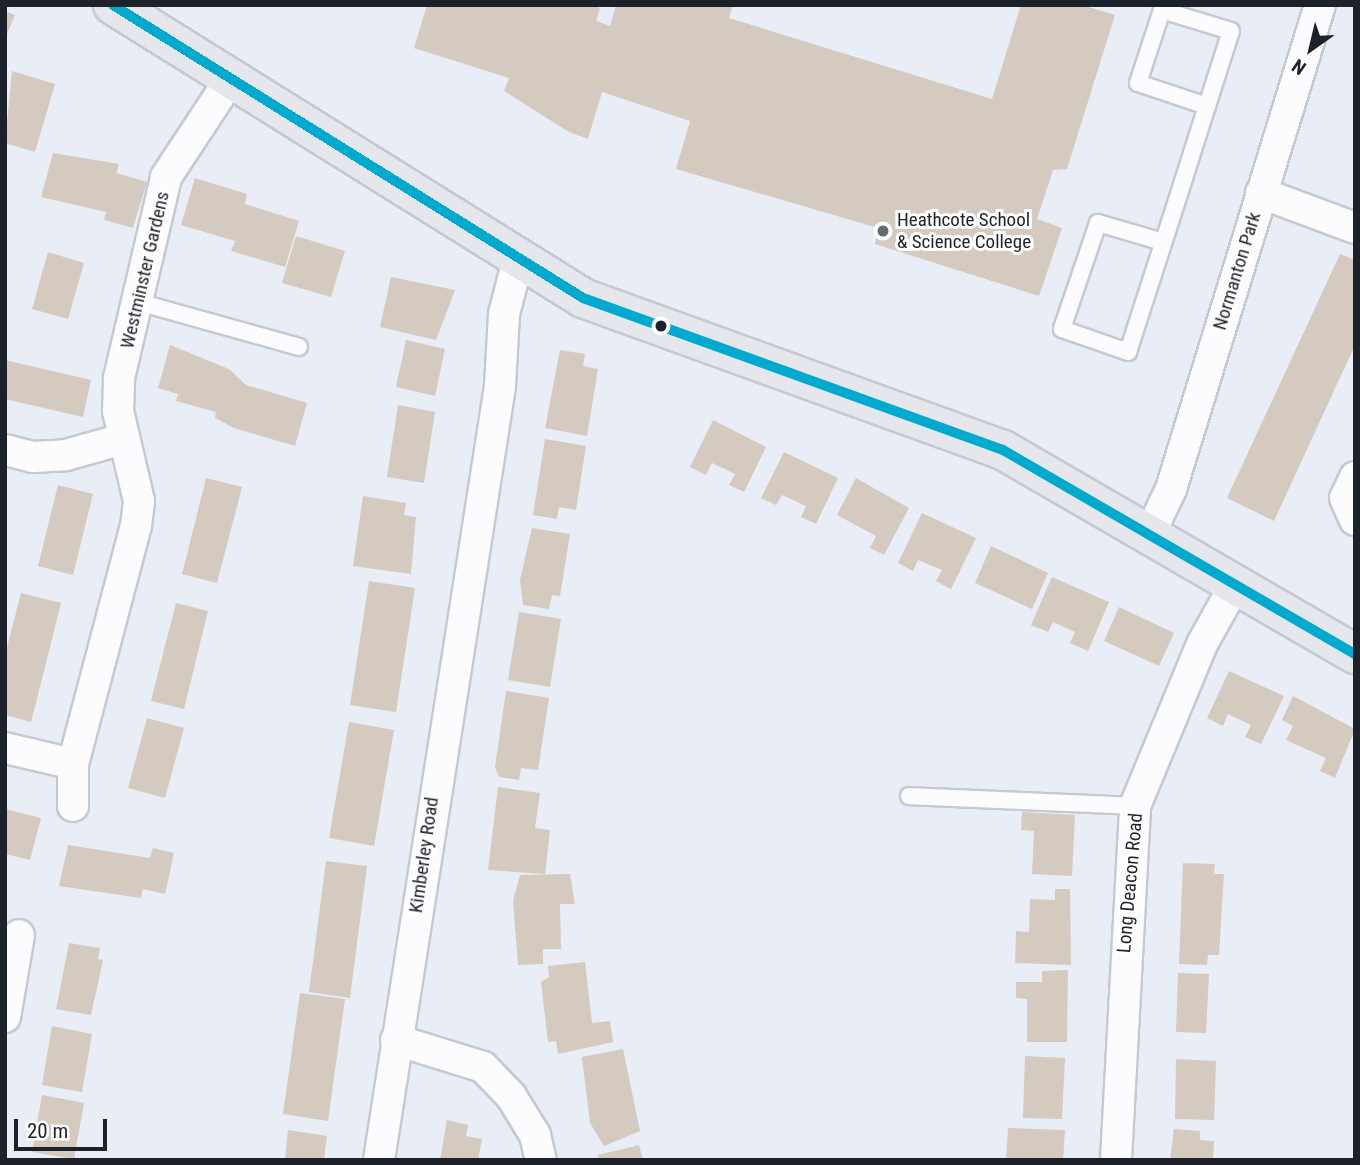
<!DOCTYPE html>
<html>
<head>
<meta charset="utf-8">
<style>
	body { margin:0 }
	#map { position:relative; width:1360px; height:1165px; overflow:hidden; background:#e9edf6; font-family:"Roboto Condensed",sans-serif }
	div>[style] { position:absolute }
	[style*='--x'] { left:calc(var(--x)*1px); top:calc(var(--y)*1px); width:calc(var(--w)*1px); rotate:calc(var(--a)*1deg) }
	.building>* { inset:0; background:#d4cac0 }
	.roads { filter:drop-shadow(2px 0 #c5c9d1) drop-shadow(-2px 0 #c5c9d1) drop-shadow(0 2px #c5c9d1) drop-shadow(0 -2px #c5c9d1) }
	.lane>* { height:16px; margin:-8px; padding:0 8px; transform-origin:8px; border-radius:8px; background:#fcfcfe }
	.street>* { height:30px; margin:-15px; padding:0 15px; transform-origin:15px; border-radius:15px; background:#fcfcfe }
	.primary>* { height:38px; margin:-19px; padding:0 19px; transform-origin:19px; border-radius:19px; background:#e5e7ec }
	.bus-1>* { height:10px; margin:-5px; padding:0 5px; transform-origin:5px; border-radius:5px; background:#00a9ce }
	.dots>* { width:19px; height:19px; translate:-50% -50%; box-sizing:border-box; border:4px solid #fff; border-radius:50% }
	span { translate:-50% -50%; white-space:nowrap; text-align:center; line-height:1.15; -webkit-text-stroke:6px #fff; paint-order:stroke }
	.poi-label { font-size:19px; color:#1c212a }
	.left { translate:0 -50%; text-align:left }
	.street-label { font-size:19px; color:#1c212a }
	.frame { position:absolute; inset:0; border:7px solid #1c212a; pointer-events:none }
	.north { position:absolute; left:1276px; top:14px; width:70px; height:70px; -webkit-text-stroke:5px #fff; paint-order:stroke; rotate:214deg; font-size:19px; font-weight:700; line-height:28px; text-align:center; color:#1c212a }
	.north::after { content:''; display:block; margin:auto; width:24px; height:32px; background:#1c212a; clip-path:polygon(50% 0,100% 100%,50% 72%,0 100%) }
	.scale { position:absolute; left:14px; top:1119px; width:93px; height:32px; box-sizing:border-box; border:4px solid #1c212a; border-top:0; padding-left:9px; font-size:21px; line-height:24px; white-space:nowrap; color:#1c212a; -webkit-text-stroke:5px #fff; paint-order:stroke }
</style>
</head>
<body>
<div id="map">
	<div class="building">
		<i style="clip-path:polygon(427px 5px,592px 5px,600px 8px,596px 21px,610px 26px,616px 5px,733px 5px,729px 18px,992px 99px,1021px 5px,1082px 5px,1115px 15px,1067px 169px,1053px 170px,1037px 219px,1062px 228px,1039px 296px,875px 244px,878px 228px,676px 169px,690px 121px,602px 92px,588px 139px,569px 132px,504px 91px,509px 78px,414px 48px)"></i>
		<i style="clip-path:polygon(5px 11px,15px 15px,5px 39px)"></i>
		<i style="clip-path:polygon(12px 71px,55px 84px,35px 152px,5px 143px)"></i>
		<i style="clip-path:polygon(53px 153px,119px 164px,114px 182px,117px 173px,147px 182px,133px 228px,104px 220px,106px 212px,41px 197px)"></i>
		<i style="clip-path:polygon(195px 178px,247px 194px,245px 204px,299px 221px,285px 267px,231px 251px,235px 241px,181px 225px)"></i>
		<i style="clip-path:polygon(296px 236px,345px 251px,331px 297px,282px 283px)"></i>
		<i style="clip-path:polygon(48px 252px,84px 263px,68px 319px,32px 309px)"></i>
		<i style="clip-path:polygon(1340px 254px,1355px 260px,1355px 345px,1274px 521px,1227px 498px)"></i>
		<i style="clip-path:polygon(391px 277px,455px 290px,436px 340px,380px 327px)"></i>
		<i style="clip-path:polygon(406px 340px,445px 349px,435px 396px,396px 387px)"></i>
		<i style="clip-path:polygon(170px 345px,229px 369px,246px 385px,307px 403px,295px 446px,234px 428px,215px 418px,216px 412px,176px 401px,178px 394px,158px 388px)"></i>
		<i style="clip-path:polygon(560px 350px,585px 354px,583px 366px,598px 369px,587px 436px,545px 428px)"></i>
		<i style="clip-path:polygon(5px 360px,91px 380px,83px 417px,5px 399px)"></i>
		<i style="clip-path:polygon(398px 405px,435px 412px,424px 483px,387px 477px)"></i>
		<i style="clip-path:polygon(713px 420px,766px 447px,744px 492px,729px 485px,735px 474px,712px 463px,706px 475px,690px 467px)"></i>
		<i style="clip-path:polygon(545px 439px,586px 446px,576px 510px,559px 507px,557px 519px,533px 515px)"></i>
		<i style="clip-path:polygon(784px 452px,838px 478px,816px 524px,801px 517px,806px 506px,793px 500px,782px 495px,776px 505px,761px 498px)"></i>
		<i style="clip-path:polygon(206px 478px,242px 487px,217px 583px,182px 574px)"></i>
		<i style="clip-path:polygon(856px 478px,909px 508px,884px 555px,870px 548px,876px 536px,837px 515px)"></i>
		<i style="clip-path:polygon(58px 485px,93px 494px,73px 575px,38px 566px)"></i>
		<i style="clip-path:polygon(363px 496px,406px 503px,404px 515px,416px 517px,411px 574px,353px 566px)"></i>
		<i style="clip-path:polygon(922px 513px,976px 538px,951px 589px,936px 581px,942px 570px,918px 560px,913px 571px,898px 563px)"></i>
		<i style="clip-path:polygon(532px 528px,570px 534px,560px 596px,552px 595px,549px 609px,523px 605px,520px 580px)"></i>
		<i style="clip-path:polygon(991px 546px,1048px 573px,1032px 609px,975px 583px)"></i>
		<i style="clip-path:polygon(1052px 577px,1109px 602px,1088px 651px,1070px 643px,1075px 632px,1053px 622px,1048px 632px,1031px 625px)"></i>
		<i style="clip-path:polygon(369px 581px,415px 588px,396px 712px,350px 705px)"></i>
		<i style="clip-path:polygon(21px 593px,61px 603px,31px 722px,5px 715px,5px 655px)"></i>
		<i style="clip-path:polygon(176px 603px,208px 611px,184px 709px,151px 701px)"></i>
		<i style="clip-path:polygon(1119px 607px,1174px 633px,1159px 666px,1104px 641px)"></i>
		<i style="clip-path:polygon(519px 612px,561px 619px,550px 687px,508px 680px)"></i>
		<i style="clip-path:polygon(1229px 671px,1284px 696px,1261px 744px,1245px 737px,1251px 725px,1228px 714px,1223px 726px,1207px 718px)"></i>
		<i style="clip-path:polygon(506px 691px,549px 698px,538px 770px,521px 768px,519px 780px,499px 777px,495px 767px)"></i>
		<i style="clip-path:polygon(1293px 696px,1355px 729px,1335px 778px,1320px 771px,1326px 758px,1286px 740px,1293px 726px,1282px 720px)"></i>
		<i style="clip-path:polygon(147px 718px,184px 728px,165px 798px,128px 788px)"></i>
		<i style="clip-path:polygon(349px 722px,394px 730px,374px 846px,329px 838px)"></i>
		<i style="clip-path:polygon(498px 787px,540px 793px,535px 828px,550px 830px,545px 874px,488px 870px)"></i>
		<i style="clip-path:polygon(5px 809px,41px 818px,30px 860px,5px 854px)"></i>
		<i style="clip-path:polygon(1022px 812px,1075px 815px,1072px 876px,1032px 874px,1034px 831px,1021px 830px)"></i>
		<i style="clip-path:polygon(68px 845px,150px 858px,153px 848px,174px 853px,165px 894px,143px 889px,141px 898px,59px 886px)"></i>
		<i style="clip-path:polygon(326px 861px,367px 866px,350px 998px,309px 992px)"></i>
		<i style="clip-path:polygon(1183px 863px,1215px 864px,1214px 874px,1224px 874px,1219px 955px,1208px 955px,1207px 965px,1179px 964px)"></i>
		<i style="clip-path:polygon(570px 874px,575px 904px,560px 904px,561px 949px,543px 949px,543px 964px,518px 965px,513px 901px,520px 875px)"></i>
		<i style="clip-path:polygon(1055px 889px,1070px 889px,1071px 965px,1015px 963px,1016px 931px,1029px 932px,1030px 899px,1055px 900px)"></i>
		<i style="clip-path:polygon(69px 943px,100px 948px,98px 959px,103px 960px,91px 1015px,56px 1009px)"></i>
		<i style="clip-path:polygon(585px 962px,592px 1023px,610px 1021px,613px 1042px,558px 1054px,556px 1041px,548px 1042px,541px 982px,549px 977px,548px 966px)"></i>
		<i style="clip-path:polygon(1068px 970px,1067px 1042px,1027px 1042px,1027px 999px,1016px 998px,1016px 982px,1042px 982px,1042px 971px)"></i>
		<i style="clip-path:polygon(1178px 973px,1209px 974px,1206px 1033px,1176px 1032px)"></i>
		<i style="clip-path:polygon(300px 993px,345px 999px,328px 1121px,283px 1114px)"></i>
		<i style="clip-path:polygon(52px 1026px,92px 1034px,82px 1092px,42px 1085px)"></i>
		<i style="clip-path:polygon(623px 1049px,640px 1131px,604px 1146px,590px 1123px,582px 1057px)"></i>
		<i style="clip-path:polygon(1025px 1056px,1065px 1058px,1062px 1119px,1023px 1118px)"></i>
		<i style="clip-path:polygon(1176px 1059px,1216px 1061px,1214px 1120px,1175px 1119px)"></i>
		<i style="clip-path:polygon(42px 1095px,84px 1103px,74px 1159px,32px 1152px)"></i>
		<i style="clip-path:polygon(447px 1120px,468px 1125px,466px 1136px,482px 1139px,478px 1160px,440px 1160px)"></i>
		<i style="clip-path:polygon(1008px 1128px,1065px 1130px,1063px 1160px,1006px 1160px)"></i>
		<i style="clip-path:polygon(1174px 1129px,1200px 1131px,1200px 1140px,1214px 1141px,1213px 1160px,1170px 1160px)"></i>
		<i style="clip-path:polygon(288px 1130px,327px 1136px,324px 1160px,285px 1160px)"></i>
		<i style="clip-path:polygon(639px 1145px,643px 1160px,599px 1160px,598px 1155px)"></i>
	</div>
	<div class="roads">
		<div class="lane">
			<i style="--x:1163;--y:242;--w:68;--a:-163.7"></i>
			<i style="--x:1098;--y:223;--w:112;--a:108.8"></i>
			<i style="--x:1062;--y:329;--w:70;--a:19.2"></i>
			<i style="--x:1128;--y:352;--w:169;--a:-72.1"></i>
			<i style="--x:1180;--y:191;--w:89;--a:-72.4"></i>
			<i style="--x:1207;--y:106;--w:69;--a:-72.3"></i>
			<i style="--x:1228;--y:40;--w:9;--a:-72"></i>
			<i style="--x:1231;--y:31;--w:72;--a:-163.1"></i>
			<i style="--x:1162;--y:10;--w:77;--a:108.2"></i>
			<i style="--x:1138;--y:83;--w:73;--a:18.4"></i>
			<i style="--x:138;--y:302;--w:167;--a:15.6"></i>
			<i style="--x:909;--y:796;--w:226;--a:2.5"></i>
		</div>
		<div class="street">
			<i style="--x:1261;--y:193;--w:100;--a:20.4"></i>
			<i style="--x:5;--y:450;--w:29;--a:14"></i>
			<i style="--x:33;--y:457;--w:33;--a:-3"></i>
			<i style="--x:66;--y:455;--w:59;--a:-15.7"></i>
			<i style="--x:1355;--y:477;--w:23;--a:115"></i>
			<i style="--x:1345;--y:498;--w:24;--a:66"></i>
			<i style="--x:1149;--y:535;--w:51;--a:-64.4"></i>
			<i style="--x:1171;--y:489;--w:506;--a:-72.89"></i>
			<i style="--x:5;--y:748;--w:70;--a:13.2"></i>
			<i style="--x:73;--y:806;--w:42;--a:-90"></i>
			<i style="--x:73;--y:764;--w:246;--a:-75.2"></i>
			<i style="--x:136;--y:526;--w:25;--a:-83"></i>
			<i style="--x:139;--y:501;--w:92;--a:-103.1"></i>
			<i style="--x:118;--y:411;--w:33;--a:-88"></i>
			<i style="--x:119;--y:378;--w:206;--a:-76.8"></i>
			<i style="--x:166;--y:177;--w:120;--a:-56.6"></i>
			<i style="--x:5;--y:1017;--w:83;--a:-80.3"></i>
			<i style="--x:396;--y:1040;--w:91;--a:17.2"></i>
			<i style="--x:483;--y:1067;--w:40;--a:46"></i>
			<i style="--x:511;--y:1096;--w:46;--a:58.4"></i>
			<i style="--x:535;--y:1135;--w:26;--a:77"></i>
			<i style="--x:379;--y:1160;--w:783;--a:-81.11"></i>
			<i style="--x:500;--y:386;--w:72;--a:-86.8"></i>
			<i style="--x:504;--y:314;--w:56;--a:-75.5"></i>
			<i style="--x:1116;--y:1160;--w:355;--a:-86.9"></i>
			<i style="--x:1135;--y:806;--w:175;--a:-67.5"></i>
			<i style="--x:1202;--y:644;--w:68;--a:-60.8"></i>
		</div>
		<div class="primary">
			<i style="--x:113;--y:5;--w:554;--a:31.94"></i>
			<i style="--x:583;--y:298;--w:447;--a:19.9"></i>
			<i style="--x:1003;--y:450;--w:407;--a:30.1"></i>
		</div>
	</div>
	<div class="bus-1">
		<i style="--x:113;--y:5;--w:554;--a:31.94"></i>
		<i style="--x:583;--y:298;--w:447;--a:19.9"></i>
		<i style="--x:1003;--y:450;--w:407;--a:30.1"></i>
	</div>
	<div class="dots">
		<i style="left:883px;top:231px;background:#646871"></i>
		<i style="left:661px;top:326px;background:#1c212a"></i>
	</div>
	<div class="poi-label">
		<span class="left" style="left:897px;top:231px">Heathcote School<br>&amp; Science College</span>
	</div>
	<div class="street-label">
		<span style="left:145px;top:270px;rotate:-77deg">Westminster Gardens</span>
		<span style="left:1237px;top:271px;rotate:-73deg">Normanton Park</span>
		<span style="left:424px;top:855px;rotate:-82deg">Kimberley Road</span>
		<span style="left:1130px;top:883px;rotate:-85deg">Long Deacon Road</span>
	</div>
	<div class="frame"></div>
	<div class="north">N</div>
	<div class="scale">20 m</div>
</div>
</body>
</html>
